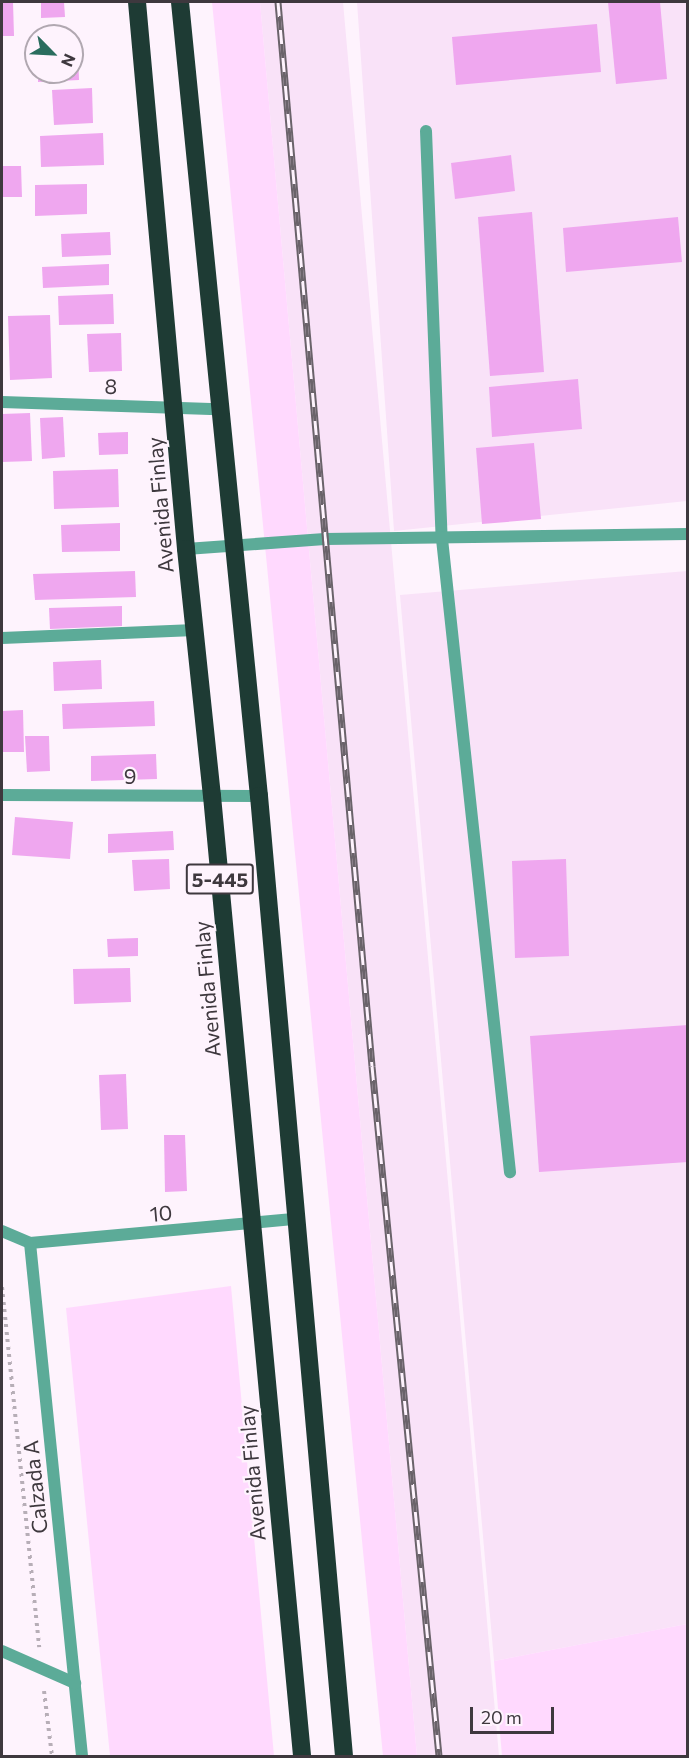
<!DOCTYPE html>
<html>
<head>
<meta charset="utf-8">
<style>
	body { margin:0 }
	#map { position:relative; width:689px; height:1758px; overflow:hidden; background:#fef3fd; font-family:Commissioner,sans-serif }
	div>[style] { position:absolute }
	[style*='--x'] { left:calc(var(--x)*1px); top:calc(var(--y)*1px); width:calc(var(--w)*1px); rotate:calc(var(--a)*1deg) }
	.built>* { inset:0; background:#f9e2f8 }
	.green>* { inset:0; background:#ffd9fe }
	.building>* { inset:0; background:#efa7ef }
	.path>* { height:4px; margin-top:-2px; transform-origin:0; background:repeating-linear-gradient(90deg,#b7aeb7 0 3px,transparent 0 7.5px) }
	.lane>* { height:12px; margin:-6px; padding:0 6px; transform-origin:6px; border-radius:6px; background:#5cab98 }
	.street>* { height:12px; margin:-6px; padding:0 6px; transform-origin:6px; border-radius:6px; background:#5cab98 }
	.highway>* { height:18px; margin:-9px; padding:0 9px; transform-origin:9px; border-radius:9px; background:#1e3b34 }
	.rail>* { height:7px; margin-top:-3.5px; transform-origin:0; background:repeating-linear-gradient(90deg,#fef3fd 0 14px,#6a636a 0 28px); box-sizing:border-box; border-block:2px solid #6a636a }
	span { translate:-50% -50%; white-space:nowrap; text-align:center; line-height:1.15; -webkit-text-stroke:4.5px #fef3fd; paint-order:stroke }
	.shield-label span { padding:2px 4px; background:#fef3fd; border:2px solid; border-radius:4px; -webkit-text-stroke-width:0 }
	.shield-label { font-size:20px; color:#3e383e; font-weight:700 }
	.street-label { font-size:21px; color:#3e383e }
	.frame { position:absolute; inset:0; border:3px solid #3e383e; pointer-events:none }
	.north { position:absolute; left:24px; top:24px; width:60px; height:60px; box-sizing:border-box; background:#fef3fd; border:2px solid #b1a8b1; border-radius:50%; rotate:114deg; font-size:16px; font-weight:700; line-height:24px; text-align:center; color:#3e383e }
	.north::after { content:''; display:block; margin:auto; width:21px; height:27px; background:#2a6d5e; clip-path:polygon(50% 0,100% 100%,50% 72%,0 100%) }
	.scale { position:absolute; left:470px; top:1707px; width:84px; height:27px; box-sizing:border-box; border:3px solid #3e383e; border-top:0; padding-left:8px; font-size:18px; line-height:21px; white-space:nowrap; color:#3e383e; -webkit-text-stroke:4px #fef3fd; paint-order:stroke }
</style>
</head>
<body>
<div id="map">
	<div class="built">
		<i style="clip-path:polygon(260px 2px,343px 2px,499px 1756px,417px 1756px)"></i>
		<i style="clip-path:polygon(357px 2px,687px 2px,687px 501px,394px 531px)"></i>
		<i style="clip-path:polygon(687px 571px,687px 1624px,494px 1661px,400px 595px)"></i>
	</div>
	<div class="green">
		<i style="clip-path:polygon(212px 2px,260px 2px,417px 1756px,383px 1756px)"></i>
		<i style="clip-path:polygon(231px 1286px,274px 1756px,110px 1756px,66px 1308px)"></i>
		<i style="clip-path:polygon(687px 1624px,687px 1756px,502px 1756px,494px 1661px)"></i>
	</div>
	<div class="building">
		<i style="clip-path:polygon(2px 2px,13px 2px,14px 36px,2px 36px)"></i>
		<i style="clip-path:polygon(41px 2px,64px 2px,65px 17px,41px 18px)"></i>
		<i style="clip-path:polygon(608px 2px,660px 2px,667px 79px,616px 84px)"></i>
		<i style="clip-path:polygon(597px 24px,601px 72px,456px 85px,452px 37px)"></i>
		<i style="clip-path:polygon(78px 51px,79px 80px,38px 82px,38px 72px,72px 72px,72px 52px)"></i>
		<i style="clip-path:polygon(92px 88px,93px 123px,54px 125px,52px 90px)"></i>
		<i style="clip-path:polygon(103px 133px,104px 165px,41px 167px,40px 136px)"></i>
		<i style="clip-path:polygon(511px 155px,515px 191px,455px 199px,451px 163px)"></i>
		<i style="clip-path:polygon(2px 166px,21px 166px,22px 197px,2px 197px)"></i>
		<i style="clip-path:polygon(87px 184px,87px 214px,35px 216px,35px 185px)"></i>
		<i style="clip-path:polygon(532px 212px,544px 372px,490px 376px,478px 217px)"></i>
		<i style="clip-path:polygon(678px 217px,682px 262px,566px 272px,563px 228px)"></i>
		<i style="clip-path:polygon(110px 232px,111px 255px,62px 257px,61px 234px)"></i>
		<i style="clip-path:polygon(109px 264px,109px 285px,43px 288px,42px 267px)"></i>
		<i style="clip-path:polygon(113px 294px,114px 324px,59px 325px,58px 296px)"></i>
		<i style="clip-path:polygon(50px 315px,52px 378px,10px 380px,8px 316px)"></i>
		<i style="clip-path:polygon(121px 333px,122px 371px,89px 372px,87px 334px)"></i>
		<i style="clip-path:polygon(578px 379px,582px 429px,492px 437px,489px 387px)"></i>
		<i style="clip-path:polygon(30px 413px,32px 461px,2px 462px,2px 414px)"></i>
		<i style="clip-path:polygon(63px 417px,65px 457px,42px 459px,40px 418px)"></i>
		<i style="clip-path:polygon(128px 432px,128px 454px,99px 455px,98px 433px)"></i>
		<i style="clip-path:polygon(534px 443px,541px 519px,482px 524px,476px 448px)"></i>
		<i style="clip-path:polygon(118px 469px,119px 507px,54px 509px,53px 471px)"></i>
		<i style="clip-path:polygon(120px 523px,120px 551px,62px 552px,61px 525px)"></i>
		<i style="clip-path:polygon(135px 571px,136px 597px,35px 600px,33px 574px)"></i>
		<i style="clip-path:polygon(122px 606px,122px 626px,50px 629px,49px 608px)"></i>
		<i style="clip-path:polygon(101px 660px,102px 689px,54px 691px,53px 662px)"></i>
		<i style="clip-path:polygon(154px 701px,155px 726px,63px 729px,62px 704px)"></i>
		<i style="clip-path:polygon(23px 710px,24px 752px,2px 752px,2px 711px)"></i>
		<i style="clip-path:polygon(25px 736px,49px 736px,50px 771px,27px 772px)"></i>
		<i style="clip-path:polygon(156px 754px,157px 779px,91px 781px,91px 756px)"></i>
		<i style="clip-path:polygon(15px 817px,73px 822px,70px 859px,12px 855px)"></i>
		<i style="clip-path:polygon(173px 831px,174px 850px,108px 853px,108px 834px)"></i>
		<i style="clip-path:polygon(169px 859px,170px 889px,134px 891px,132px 860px)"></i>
		<i style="clip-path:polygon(566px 859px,569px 956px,515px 958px,512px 861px)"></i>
		<i style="clip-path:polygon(138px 938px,138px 956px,108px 957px,107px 939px)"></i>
		<i style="clip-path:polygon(130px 968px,131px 1002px,74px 1004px,73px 969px)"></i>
		<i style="clip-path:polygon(688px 1025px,688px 1162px,539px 1172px,530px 1036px)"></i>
		<i style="clip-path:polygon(126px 1074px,128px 1129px,101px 1130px,99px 1075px)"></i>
		<i style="clip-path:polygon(164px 1135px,185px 1135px,187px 1191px,165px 1192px)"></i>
	</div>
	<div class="path">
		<i style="--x:2;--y:1287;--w:362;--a:84.1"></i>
		<i style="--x:44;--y:1691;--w:65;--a:83"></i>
	</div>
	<div class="lane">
		<i style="--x:426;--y:131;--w:408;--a:87.8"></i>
		<i style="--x:442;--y:539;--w:637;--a:83.87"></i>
		<i style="--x:2;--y:638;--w:193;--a:-2.4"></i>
	</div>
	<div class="street">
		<i style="--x:2;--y:402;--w:216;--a:1.9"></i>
		<i style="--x:186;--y:549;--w:139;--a:-4.1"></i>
		<i style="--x:325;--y:539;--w:363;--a:-0.8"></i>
		<i style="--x:2;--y:795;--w:257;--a:0.2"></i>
		<i style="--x:2;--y:1231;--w:30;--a:23"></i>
		<i style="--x:30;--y:1243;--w:267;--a:-5.2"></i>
		<i style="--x:30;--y:1243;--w:516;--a:84.21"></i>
		<i style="--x:2;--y:1651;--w:80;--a:23.7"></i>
	</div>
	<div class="highway">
		<i style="--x:137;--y:2;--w:549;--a:84.88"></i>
		<i style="--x:186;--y:549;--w:248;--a:84"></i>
		<i style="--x:212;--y:796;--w:964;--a:84.64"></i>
		<i style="--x:180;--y:2;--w:798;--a:84.32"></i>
		<i style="--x:259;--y:796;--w:964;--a:84.94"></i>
	</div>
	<div class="rail">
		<i style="--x:278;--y:2;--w:1068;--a:84.95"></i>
		<i style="--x:372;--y:1066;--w:693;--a:84.45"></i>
	</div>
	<div class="shield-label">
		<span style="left:220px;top:879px">5-445</span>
	</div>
	<div class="street-label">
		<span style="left:111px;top:386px;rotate:2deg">8</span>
		<span style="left:160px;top:505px;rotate:-95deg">Avenida Finlay</span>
		<span style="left:130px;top:776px">9</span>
		<span style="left:207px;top:989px;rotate:-95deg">Avenida Finlay</span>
		<span style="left:161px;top:1213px;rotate:-5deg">10</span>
		<span style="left:252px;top:1473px;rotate:-95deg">Avenida Finlay</span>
		<span style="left:35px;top:1487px;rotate:-96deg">Calzada A</span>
	</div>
	<div class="frame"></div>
	<div class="north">N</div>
	<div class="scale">20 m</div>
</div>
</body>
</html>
